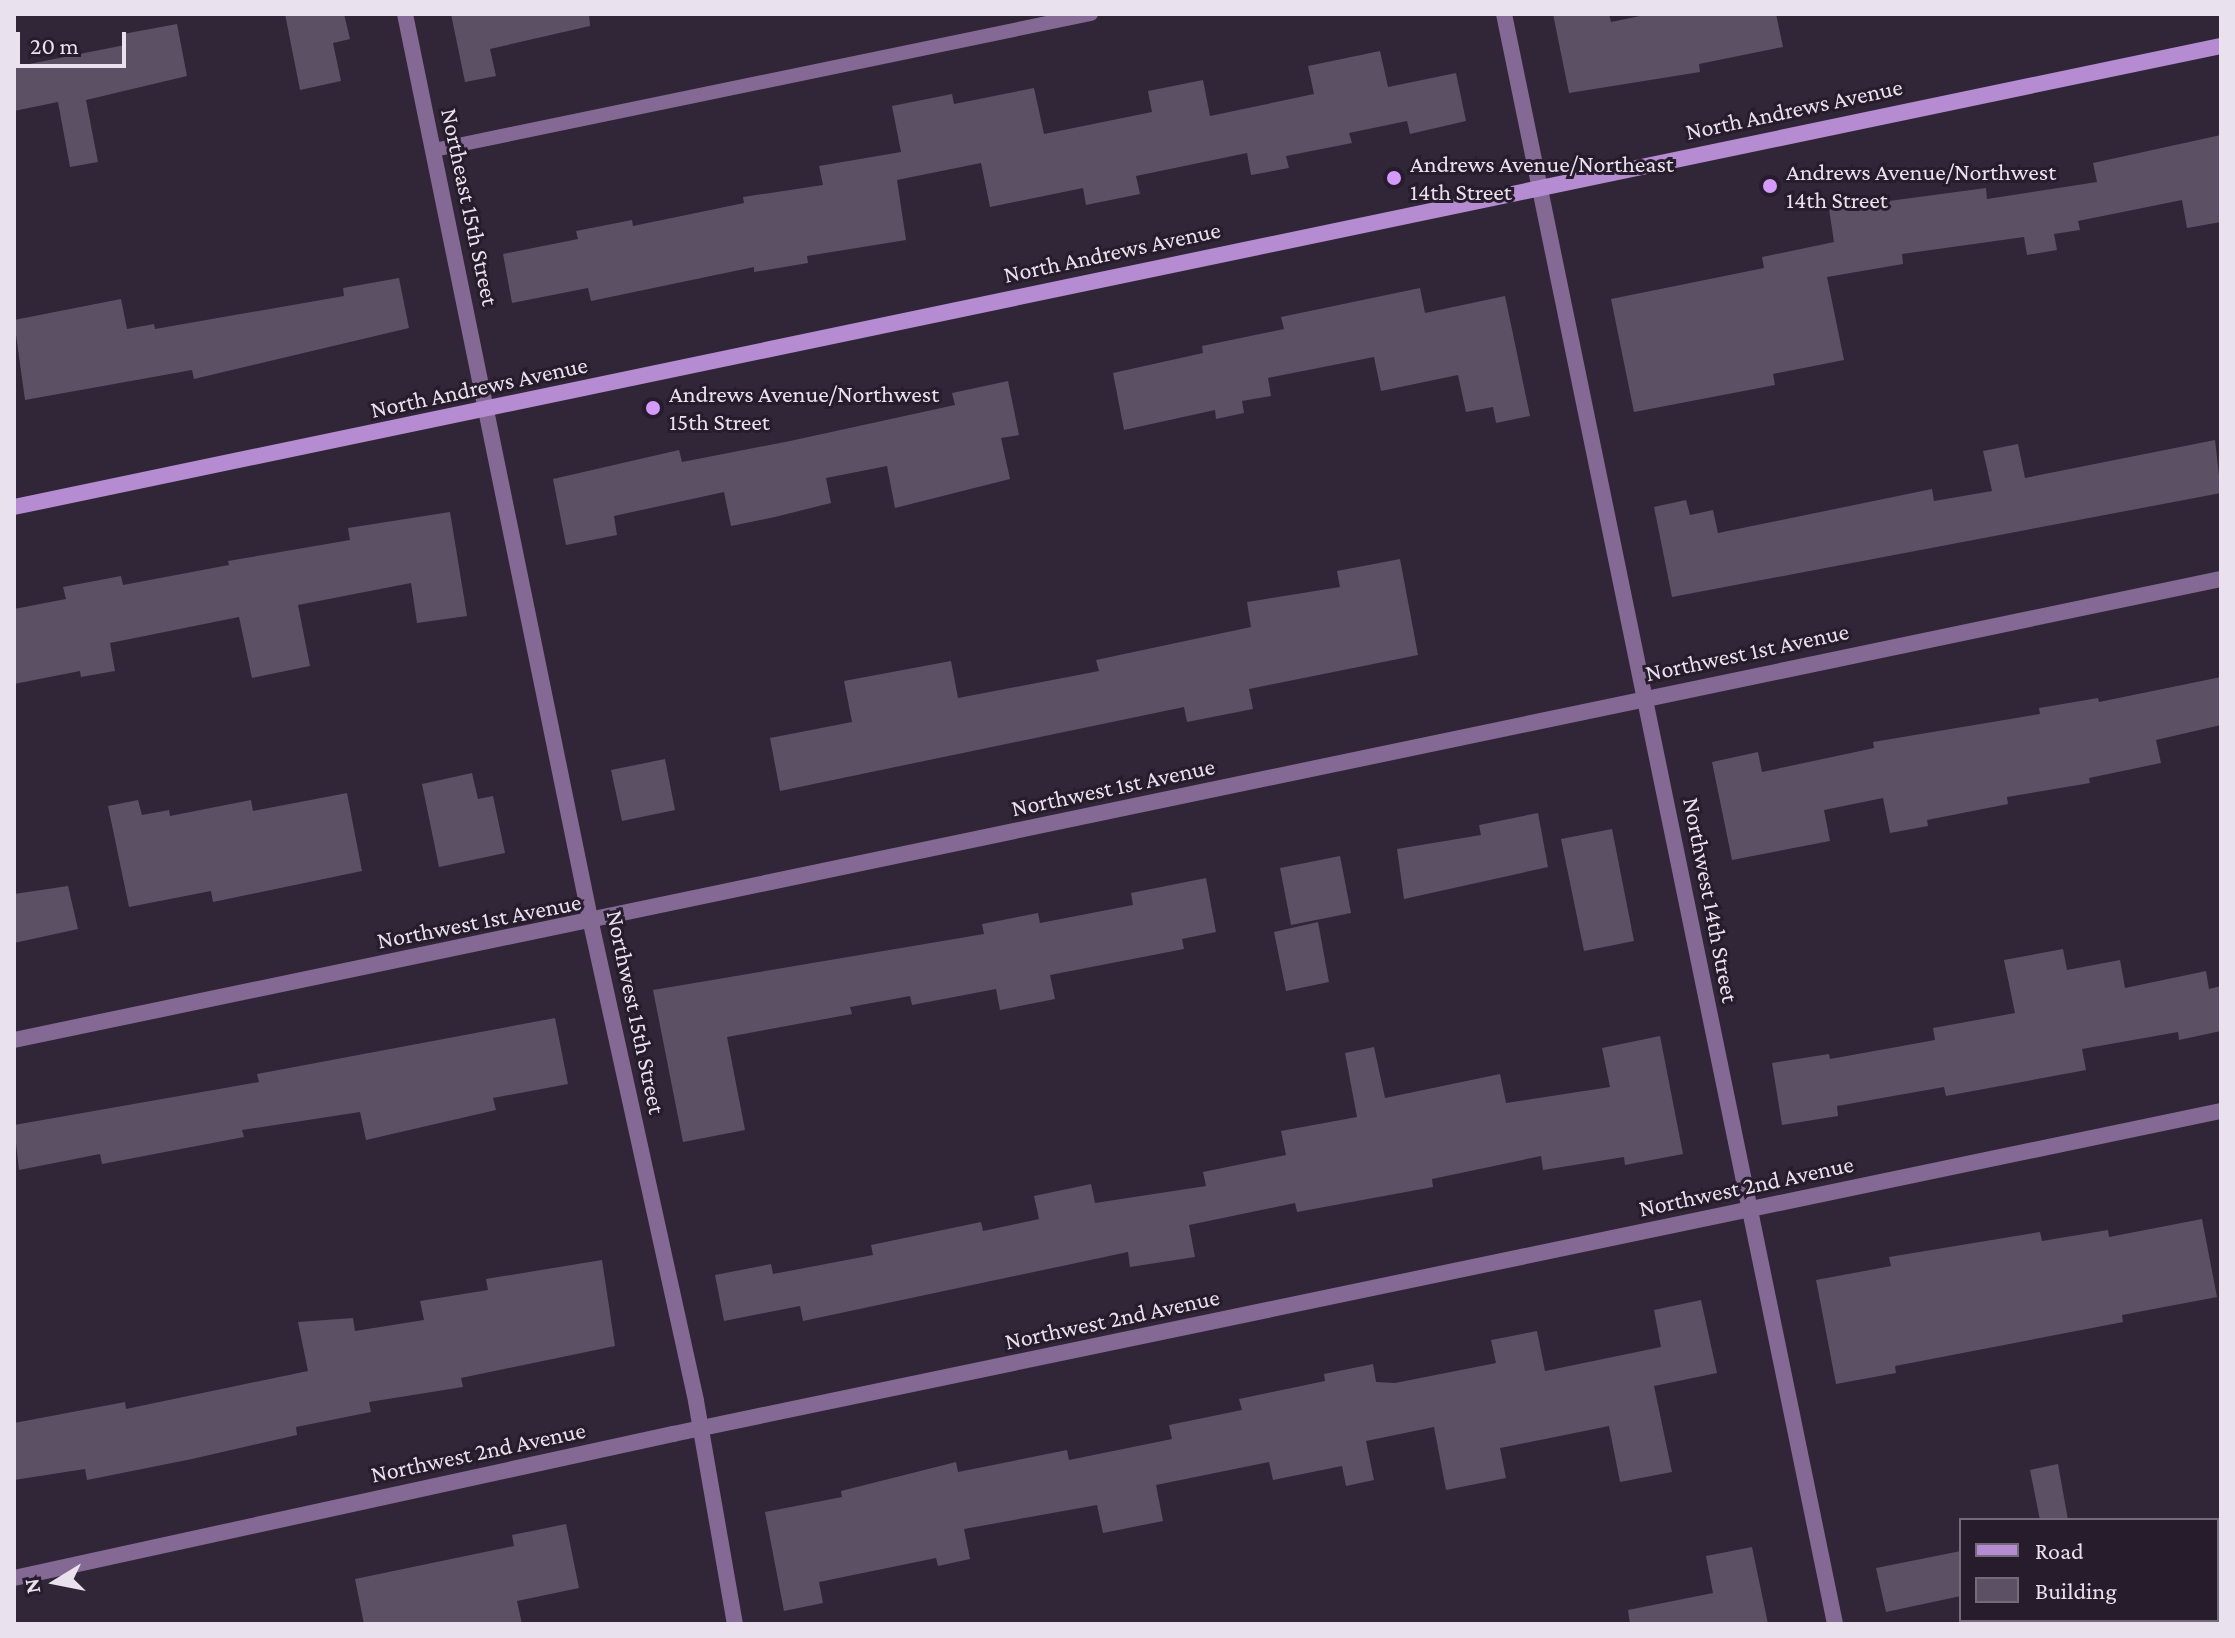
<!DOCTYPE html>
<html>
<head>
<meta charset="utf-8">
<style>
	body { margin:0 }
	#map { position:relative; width:2235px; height:1638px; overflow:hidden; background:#302637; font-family:"Crimson Pro",serif }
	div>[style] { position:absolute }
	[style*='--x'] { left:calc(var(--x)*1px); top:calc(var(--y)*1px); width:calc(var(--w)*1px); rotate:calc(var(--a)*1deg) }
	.building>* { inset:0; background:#5c5164 }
	.service>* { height:14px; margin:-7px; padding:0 7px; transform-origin:7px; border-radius:7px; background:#836994 }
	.minor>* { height:16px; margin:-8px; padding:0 8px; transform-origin:8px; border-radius:8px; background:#836994 }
	.secondary>* { height:16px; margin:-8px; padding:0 8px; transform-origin:8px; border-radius:8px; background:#b58bd1 }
	.dots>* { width:22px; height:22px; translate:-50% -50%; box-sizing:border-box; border:4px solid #261c2c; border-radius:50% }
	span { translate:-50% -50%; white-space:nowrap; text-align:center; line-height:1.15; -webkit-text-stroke:6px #261c2c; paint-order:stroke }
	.street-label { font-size:24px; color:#e9e2ee }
	.poi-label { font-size:24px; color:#e9e2ee }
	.left { translate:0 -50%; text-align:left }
	.frame { position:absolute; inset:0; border:16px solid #e9e2ee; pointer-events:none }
	.legend { position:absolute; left:1959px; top:1518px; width:260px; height:104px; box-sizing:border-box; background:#261c2c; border:2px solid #746b7a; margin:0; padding:10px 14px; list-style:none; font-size:24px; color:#e9e2ee }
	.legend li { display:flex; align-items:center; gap:16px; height:40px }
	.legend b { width:40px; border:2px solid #746b7a }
	.north { position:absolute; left:16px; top:1542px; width:80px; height:80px; -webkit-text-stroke:6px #261c2c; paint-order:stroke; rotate:260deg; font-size:22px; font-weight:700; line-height:32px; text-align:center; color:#e9e2ee }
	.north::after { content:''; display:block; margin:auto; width:28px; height:36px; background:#e9e2ee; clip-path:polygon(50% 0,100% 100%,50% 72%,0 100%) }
	.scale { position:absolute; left:16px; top:32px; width:110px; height:36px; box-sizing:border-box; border:4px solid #e9e2ee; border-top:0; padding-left:10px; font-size:24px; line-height:28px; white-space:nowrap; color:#e9e2ee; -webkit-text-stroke:6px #261c2c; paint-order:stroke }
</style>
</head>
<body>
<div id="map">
	<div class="building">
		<i style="clip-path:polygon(285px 14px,344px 14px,350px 39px,333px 43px,341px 81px,300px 90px)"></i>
		<i style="clip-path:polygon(451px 14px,589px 14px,590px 26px,490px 49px,496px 76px,465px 82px)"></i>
		<i style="clip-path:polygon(1553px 14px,1609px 14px,1611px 22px,1650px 14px,1776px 14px,1783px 47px,1699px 64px,1700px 72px,1569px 93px)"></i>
		<i style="clip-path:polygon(177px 24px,187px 76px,86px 100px,98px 162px,70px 167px,58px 102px,14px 111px,14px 67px,125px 45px,123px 34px)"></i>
		<i style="clip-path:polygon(1380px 51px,1388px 87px,1456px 73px,1466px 121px,1410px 134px,1407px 121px,1349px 133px,1352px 143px,1286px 156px,1289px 168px,1251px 175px,1247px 153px,1136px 176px,1140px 194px,1086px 205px,1083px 188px,990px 207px,981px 163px,897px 180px,906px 240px,807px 256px,808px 263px,754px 272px,754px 267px,591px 301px,588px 288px,512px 303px,503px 254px,578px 239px,576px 231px,632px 220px,633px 226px,744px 203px,743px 197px,823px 185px,819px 166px,901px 152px,892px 106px,952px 94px,954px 104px,1034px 88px,1044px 134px,1152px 112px,1148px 91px,1203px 80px,1210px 116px,1314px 94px,1308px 66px)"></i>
		<i style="clip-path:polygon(2221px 135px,2221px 222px,2187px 228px,2182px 200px,2078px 221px,2080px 230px,2054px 234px,2057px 250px,2027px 255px,2024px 237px,1902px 254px,1903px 264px,1827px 277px,1844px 360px,1773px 374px,1775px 385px,1634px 412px,1611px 299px,1764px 268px,1762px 257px,1834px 242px,1829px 209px,1986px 188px,1987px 199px,2097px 182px,2093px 163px)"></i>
		<i style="clip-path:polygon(399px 278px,409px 328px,194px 379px,192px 370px,25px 400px,14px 320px,121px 299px,127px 329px,154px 324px,155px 329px,344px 296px,343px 288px)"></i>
		<i style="clip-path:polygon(1420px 288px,1425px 313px,1505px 296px,1530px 416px,1496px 423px,1493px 407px,1466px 412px,1458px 375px,1381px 391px,1374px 357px,1268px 378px,1271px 396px,1242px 401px,1244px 413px,1216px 419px,1215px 410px,1124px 430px,1113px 373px,1203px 353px,1202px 346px,1284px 329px,1281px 317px)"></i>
		<i style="clip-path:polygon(1008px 381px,1019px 435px,1001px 438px,1010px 479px,895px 508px,887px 466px,826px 478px,831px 503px,775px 517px,731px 526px,724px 492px,614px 516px,617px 535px,566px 545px,553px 479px,679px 450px,682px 462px,790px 441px,955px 405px,952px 393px)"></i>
		<i style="clip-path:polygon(2215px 440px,2221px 493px,1672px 597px,1654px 507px,1686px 500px,1690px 515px,1713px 510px,1718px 533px,1932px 489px,1934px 501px,1992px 491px,1983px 451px,2018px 444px,2025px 478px)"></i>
		<i style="clip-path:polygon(450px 512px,467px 616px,417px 623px,411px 583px,298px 605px,310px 666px,252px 678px,239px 617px,110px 643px,115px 671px,81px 677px,80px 671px,14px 684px,14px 609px,66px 599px,63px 587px,121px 576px,123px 585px,229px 565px,228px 561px,350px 540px,348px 528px)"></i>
		<i style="clip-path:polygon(1400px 559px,1418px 655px,1249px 689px,1253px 709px,1187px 722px,1184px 707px,780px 791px,770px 738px,852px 722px,844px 681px,951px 661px,958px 698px,1099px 671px,1096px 660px,1251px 627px,1247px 602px,1340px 587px,1337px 571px)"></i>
		<i style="clip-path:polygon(2221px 677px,2221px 725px,2156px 740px,2161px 763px,2089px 778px,2090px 783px,2007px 797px,2008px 804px,1927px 820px,1928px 826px,1890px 833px,1883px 798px,1824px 810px,1830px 841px,1732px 860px,1712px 762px,1758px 752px,1762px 772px,1874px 748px,1873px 742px,2040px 714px,2039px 708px,2098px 698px,2099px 702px)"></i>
		<i style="clip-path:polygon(665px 759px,675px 810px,622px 821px,611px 770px)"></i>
		<i style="clip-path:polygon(472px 773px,478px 799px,493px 796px,505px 853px,439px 867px,422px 784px)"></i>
		<i style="clip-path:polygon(347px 793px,362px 871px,213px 902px,211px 891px,129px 907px,108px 806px,138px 800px,142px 815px,169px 810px,170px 816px,251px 800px,253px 811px)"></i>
		<i style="clip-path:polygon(1538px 813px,1548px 867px,1404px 899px,1397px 849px,1481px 835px,1479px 825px)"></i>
		<i style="clip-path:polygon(1612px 829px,1634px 941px,1584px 951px,1561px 839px)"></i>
		<i style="clip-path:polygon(1340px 856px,1351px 913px,1291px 925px,1280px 868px)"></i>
		<i style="clip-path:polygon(1206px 878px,1216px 932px,1182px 939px,1184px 949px,1050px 975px,1055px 999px,1000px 1010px,996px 989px,912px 1005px,910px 996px,850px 1007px,852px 1014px,727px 1037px,745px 1130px,683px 1142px,653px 990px,984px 934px,982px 924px,1038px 913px,1040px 923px,1133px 905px,1131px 893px)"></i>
		<i style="clip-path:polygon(68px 886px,78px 929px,14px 943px,14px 894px)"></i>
		<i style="clip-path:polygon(1318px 922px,1329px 982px,1286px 991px,1274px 932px)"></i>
		<i style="clip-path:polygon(2063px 949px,2067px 970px,2120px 960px,2125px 988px,2206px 971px,2209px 989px,2221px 986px,2221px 1031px,2179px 1040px,2178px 1032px,2082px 1049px,2086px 1070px,1946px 1096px,1944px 1087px,1837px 1106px,1838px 1116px,1782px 1125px,1772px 1063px,1829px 1054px,1830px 1059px,1935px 1040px,1933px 1028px,2015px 1013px,2004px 960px)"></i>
		<i style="clip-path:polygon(555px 1018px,568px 1084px,493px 1098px,496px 1110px,366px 1140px,360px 1112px,242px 1130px,244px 1137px,102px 1164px,100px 1154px,19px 1170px,14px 1125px,259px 1082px,257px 1074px)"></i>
		<i style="clip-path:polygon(1660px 1036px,1683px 1154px,1625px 1165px,1624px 1157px,1543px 1170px,1541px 1156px,1432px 1179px,1433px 1187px,1297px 1212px,1295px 1203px,1189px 1225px,1195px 1257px,1130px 1267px,1128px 1252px,803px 1321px,800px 1306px,724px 1321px,715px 1275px,771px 1264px,773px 1274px,873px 1255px,871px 1245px,981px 1222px,983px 1231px,1039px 1219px,1034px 1196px,1091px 1184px,1095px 1203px,1206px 1186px,1203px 1172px,1286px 1155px,1281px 1131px,1357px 1117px,1345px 1053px,1374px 1047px,1385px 1098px,1500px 1074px,1506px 1103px,1610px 1087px,1602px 1048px)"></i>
		<i style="clip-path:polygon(2202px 1219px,2217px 1297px,2122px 1315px,2123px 1322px,1895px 1366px,1896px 1373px,1836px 1384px,1816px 1280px,1891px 1266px,1889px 1257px,2040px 1232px,2042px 1241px,2108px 1230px,2109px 1237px)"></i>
		<i style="clip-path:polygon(602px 1260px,615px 1346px,461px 1378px,463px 1387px,369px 1402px,371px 1412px,296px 1427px,297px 1435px,192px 1459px,87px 1480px,85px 1469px,14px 1480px,14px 1423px,125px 1402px,126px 1409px,308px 1371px,298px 1322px,353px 1318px,355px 1331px,424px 1320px,420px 1301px,488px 1290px,486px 1279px)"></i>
		<i style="clip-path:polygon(1701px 1300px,1717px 1373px,1654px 1386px,1672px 1472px,1620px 1482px,1609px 1426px,1500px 1448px,1506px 1478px,1446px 1490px,1434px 1427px,1366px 1441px,1374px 1480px,1346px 1486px,1342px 1466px,1273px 1480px,1269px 1462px,1156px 1485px,1163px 1521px,1103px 1533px,1097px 1505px,964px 1529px,970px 1559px,938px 1566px,936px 1558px,819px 1582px,823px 1603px,784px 1611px,765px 1512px,842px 1497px,841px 1491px,956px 1462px,958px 1472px,1067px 1450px,1069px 1460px,1172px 1439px,1169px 1425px,1242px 1410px,1239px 1399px,1325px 1381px,1324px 1374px,1373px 1364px,1376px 1382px,1395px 1383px,1496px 1363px,1491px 1340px,1537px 1331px,1545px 1371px,1661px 1347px,1654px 1310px)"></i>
		<i style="clip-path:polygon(2058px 1464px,2068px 1520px,2040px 1520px,2030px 1470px)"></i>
		<i style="clip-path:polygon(566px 1524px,579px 1588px,517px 1601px,522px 1624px,364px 1624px,355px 1579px,514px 1546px,512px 1535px)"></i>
		<i style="clip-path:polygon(1752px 1547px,1768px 1624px,1630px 1624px,1628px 1610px,1713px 1593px,1706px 1556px)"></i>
		<i style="clip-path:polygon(1961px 1551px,1961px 1596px,1886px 1612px,1876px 1568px)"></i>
	</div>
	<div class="service">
		<i style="--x:434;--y:150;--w:671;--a:-11.7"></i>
	</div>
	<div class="minor">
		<i style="--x:405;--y:14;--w:928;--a:78.44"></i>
		<i style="--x:591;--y:923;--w:489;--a:77.6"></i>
		<i style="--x:696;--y:1401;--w:226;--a:80.1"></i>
		<i style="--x:1504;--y:14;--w:1644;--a:78.38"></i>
		<i style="--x:14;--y:1040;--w:2255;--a:-11.8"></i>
		<i style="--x:14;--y:1578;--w:675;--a:-12.33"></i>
		<i style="--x:673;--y:1434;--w:1581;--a:-11.79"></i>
	</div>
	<div class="secondary">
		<i style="--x:14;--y:507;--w:2255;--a:-11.8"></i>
	</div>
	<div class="dots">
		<i style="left:1394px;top:178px;background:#d59bfa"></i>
		<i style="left:1770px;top:186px;background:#d59bfa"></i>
		<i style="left:653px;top:408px;background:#d59bfa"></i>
	</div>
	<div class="street-label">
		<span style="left:1794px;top:109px;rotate:-12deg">North Andrews Avenue</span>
		<span style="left:470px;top:207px;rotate:78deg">Northeast 15th Street</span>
		<span style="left:1112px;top:252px;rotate:-12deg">North Andrews Avenue</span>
		<span style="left:479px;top:387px;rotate:-12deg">North Andrews Avenue</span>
		<span style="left:1747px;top:652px;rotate:-12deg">Northwest 1st Avenue</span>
		<span style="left:1113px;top:787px;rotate:-12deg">Northwest 1st Avenue</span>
		<span style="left:1711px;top:900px;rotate:79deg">Northwest 14th Street</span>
		<span style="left:479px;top:921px;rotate:-11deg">Northwest 1st Avenue</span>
		<span style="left:636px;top:1012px;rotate:78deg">Northwest 15th Street</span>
		<span style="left:1746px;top:1186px;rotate:-12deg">Northwest 2nd Avenue</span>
		<span style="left:1112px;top:1319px;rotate:-12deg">Northwest 2nd Avenue</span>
		<span style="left:478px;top:1452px;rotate:-12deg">Northwest 2nd Avenue</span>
	</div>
	<div class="poi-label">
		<span class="left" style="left:1410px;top:178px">Andrews Avenue/Northeast<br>14th Street</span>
		<span class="left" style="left:1786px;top:186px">Andrews Avenue/Northwest<br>14th Street</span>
		<span class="left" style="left:669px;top:408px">Andrews Avenue/Northwest<br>15th Street</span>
	</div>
	<div class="frame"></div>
	<ul class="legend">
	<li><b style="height:10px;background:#b58bd1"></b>Road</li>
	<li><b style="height:22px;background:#5c5164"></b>Building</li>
	</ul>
	<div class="north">N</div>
	<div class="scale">20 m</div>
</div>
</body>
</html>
